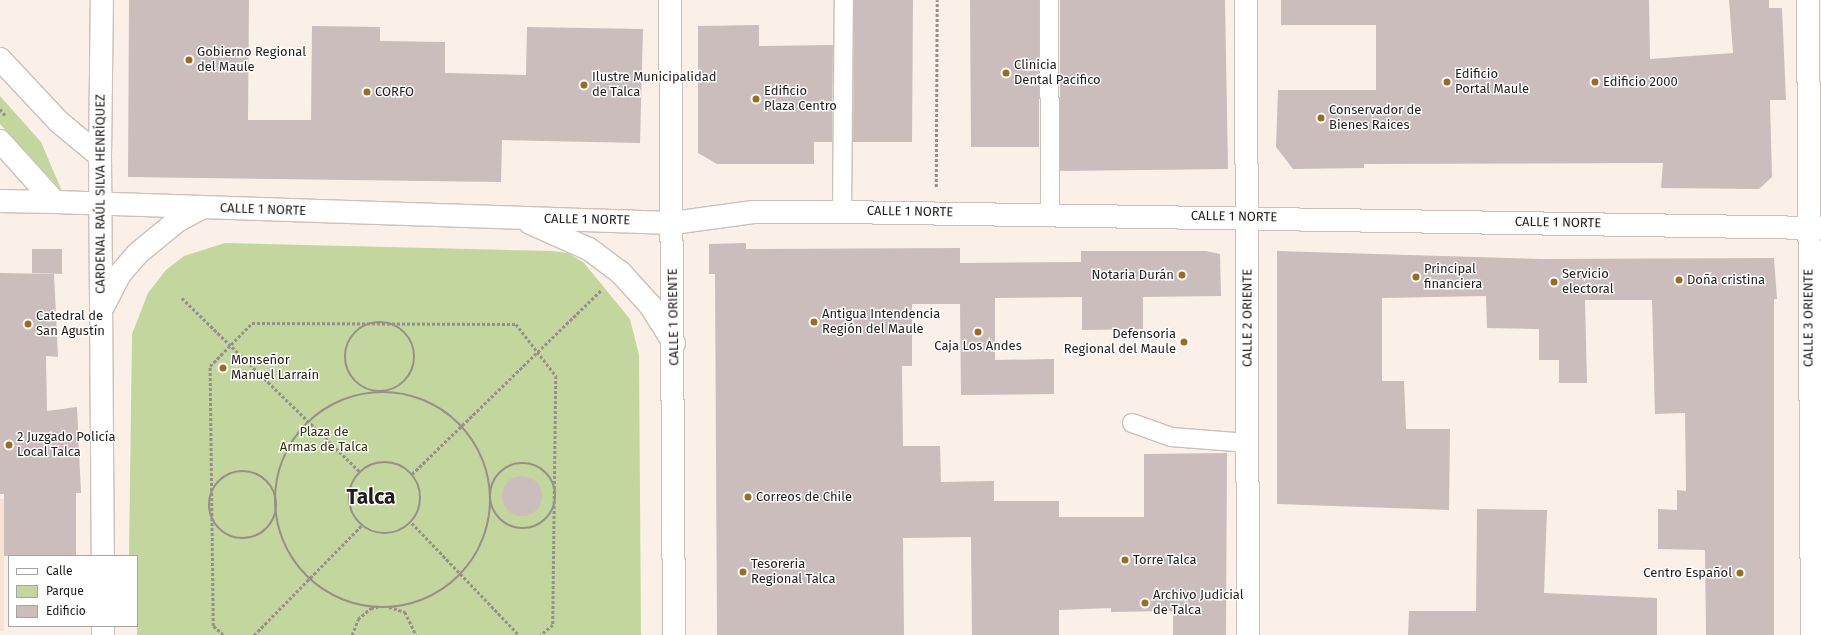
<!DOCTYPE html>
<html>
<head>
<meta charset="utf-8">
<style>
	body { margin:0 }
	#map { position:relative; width:1821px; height:635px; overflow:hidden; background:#faf0e8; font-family:"Fira Sans",sans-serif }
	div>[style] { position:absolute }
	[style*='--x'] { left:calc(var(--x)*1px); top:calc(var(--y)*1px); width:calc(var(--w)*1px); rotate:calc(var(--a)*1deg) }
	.education>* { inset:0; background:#f8e4d4 }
	.green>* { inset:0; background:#c2d69d }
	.building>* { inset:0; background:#cabdbc }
	.round { border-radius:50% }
	.path>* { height:2.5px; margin-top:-1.25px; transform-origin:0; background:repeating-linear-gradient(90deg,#97908a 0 3px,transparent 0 5px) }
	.path>.ring { margin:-1.25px; padding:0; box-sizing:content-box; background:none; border:2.5px solid #97908a; border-radius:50% }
	.roads { filter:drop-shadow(1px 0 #cbc1ba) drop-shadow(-1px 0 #cbc1ba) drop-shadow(0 1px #cbc1ba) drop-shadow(0 -1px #cbc1ba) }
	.lane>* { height:18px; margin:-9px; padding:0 9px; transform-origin:9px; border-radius:9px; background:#fff }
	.street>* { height:22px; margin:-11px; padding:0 11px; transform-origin:11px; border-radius:11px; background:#fff }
	.secondary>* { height:22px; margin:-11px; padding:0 11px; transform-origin:11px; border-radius:11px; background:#fff }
	.dots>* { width:11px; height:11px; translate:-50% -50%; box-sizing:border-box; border:2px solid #fff; border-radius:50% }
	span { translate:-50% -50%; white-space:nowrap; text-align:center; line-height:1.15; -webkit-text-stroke:3px #fff; paint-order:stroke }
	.poi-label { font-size:13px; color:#211d1a }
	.left { translate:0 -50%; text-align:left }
	.right { translate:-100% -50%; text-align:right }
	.street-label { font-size:13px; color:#211d1a }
	.park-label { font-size:13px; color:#2b3807 }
	.town-label { font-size:21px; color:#211d1a; font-weight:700 }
	.legend { position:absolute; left:8px; top:555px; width:130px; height:72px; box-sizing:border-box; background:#fff; border:1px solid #a6a5a3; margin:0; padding:5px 7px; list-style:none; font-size:12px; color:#211d1a }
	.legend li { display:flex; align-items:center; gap:8px; height:20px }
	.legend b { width:20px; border:1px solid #a6a5a3 }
</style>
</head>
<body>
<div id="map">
	<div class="education">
		<i style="clip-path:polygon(0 499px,4px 499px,4px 631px,0 631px)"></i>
	</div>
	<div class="green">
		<i style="clip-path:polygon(0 96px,41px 142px,62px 191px,0 124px)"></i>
		<i style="clip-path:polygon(225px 243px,552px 251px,568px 253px,584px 263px,630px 319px,639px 355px,641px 635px,137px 635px,137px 556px,129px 556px,132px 334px,148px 293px,166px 270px,184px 256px)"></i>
	</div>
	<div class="building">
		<i style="clip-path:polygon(129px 0,249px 0,248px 120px,311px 120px,312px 26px,380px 27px,380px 41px,445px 42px,445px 73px,526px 75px,527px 27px,643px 29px,640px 143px,502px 140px,501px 182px,128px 177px)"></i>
		<i style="clip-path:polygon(854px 0,913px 0,912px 142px,853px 142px)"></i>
		<i style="clip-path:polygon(970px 0,1039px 0,1039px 147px,971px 147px)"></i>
		<i style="clip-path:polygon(1060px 0,1225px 0,1228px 169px,1060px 171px)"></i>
		<i style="clip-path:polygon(1281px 0,1649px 0,1650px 59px,1733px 53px,1729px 0,1769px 0,1769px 8px,1782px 8px,1786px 100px,1770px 100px,1772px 177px,1759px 189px,1661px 188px,1663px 163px,1364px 164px,1364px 168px,1293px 169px,1276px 147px,1278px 90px,1376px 90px,1376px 25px,1281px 25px)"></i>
		<i style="clip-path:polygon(759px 25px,759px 46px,833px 45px,832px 142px,814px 142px,814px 164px,717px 164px,698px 153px,698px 26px)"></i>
		<i style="clip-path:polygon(746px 243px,746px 249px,960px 248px,960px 263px,1081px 262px,1081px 251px,1206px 251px,1220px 254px,1221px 296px,1143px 297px,1143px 329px,1082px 330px,1082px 297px,995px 298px,995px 360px,1054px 359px,1054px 394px,961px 395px,960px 304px,912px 304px,912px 366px,902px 366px,903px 446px,940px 446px,941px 482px,994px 481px,994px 501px,1059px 501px,1059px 517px,1144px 517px,1144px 454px,1227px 453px,1226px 635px,1173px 635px,1173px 611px,1111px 612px,1111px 608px,1059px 610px,1059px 635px,972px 635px,971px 537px,903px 538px,904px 635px,717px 635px,715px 274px,709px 274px,709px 244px)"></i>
		<i style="clip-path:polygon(32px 249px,62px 249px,62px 274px,32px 273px)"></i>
		<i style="clip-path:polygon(1277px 251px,1541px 259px,1774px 258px,1777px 299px,1774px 299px,1774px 635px,1706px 635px,1705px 550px,1658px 549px,1658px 509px,1677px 510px,1677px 490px,1686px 491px,1685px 413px,1655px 414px,1652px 300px,1585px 300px,1587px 383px,1559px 383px,1559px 360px,1539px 360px,1539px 329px,1487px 328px,1486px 296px,1382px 298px,1382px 381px,1404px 381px,1406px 429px,1450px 429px,1449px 510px,1277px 504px)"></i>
		<i style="clip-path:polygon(0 273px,54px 274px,58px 357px,46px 356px,47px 411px,77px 407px,81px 493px,76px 493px,76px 556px,4px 556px,4px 494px,0 494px)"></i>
		<i class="round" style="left:502px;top:476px;width:40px;height:40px"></i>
		<i style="clip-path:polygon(1477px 509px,1547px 510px,1544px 593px,1657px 598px,1657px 635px,1408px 635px,1409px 611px,1476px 611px)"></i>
	</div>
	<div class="path">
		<i style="--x:0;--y:109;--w:8;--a:50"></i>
		<i style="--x:936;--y:187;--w:187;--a:-89.7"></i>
		<i style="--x:182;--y:298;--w:249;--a:44.3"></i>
		<i class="ring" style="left:345px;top:322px;width:67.5px;height:67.5px"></i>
		<i class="ring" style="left:275px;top:392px;width:213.5px;height:213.5px"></i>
		<i class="ring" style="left:349px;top:462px;width:69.5px;height:69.5px"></i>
		<i class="ring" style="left:490px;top:463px;width:63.5px;height:63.5px"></i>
		<i class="ring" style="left:209px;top:471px;width:65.5px;height:65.5px"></i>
		<i style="--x:412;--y:474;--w:264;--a:-44.2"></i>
		<i style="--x:412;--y:523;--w:155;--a:46.3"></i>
		<i style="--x:389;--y:607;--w:17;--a:17"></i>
		<i style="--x:405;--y:612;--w:25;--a:64"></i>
		<i style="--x:223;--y:635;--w:13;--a:-138"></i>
		<i style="--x:213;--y:626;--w:260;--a:-90.7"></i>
		<i style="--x:210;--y:366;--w:60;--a:-45.7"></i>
		<i style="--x:252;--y:323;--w:264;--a:0.2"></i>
		<i style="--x:516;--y:324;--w:66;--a:52.4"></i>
		<i style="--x:556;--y:376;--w:249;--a:90.7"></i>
		<i style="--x:553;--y:625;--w:16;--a:140"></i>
		<i style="--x:254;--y:635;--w:153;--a:-45.5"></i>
		<i style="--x:352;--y:635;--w:17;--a:-69"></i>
		<i style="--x:358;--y:619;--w:17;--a:-40"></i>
		<i style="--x:371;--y:608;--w:7;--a:-8"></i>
	</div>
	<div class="roads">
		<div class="lane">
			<i style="--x:1049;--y:0;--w:216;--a:89.7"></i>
			<i style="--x:842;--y:212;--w:212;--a:-89.5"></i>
			<i style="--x:1132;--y:423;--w:41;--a:19.7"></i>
			<i style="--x:1171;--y:437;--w:77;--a:4.5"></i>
		</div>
		<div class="street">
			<i style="--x:100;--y:156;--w:156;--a:-89.3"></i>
			<i style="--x:0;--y:201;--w:55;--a:1"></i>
		</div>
		<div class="secondary">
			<i style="--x:670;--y:0;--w:635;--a:89.64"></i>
			<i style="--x:1246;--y:0;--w:635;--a:89.82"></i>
			<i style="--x:1808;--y:0;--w:635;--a:89.64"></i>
			<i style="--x:0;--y:59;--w:86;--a:46.9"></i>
			<i style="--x:59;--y:122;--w:53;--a:39.7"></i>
			<i style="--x:100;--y:156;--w:400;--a:89.6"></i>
			<i style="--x:0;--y:141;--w:82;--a:48"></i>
			<i style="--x:55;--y:202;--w:618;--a:1.95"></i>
			<i style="--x:673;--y:223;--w:81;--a:-7.8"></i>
			<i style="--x:753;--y:212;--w:89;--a:0"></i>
			<i style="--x:842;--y:212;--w:979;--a:0.94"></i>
			<i style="--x:530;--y:223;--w:64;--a:23.8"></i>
			<i style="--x:589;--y:249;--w:39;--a:37"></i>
			<i style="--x:620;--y:272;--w:45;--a:47.7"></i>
			<i style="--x:650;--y:305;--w:45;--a:57.7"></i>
			<i style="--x:104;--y:305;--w:34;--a:-63"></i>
			<i style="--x:119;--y:275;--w:28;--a:-49"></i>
			<i style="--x:137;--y:254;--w:52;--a:-39.5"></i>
			<i style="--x:177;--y:221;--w:26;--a:-28"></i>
			<i style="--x:103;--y:626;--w:9;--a:90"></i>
		</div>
	</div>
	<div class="dots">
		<i style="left:189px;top:60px;background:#9d6b20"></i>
		<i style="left:1006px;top:73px;background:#9d6b20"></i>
		<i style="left:1447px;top:82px;background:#9d6b20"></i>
		<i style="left:1595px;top:82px;background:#9d6b20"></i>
		<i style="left:584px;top:85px;background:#9d6b20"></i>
		<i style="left:367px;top:92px;background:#9d6b20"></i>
		<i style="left:756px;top:99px;background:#9d6b20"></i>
		<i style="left:1321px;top:118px;background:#9d6b20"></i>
		<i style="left:1182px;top:275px;background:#9d6b20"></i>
		<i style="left:1416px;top:277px;background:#9d6b20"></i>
		<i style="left:1679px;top:280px;background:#9d6b20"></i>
		<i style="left:1554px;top:282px;background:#9d6b20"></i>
		<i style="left:814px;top:322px;background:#9d6b20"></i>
		<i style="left:28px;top:324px;background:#9d6b20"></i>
		<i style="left:978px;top:332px;background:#9d6b20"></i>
		<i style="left:1184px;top:342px;background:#9d6b20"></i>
		<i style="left:223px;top:368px;background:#9d6b20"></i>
		<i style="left:9px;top:445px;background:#9d6b20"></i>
		<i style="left:748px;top:497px;background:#9d6b20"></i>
		<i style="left:1125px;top:560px;background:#9d6b20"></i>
		<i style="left:743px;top:572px;background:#9d6b20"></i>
		<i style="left:1740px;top:573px;background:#9d6b20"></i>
		<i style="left:1145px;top:603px;background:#9d6b20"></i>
	</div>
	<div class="poi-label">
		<span class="left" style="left:197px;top:60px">Gobierno Regional<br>del Maule</span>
		<span class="left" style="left:1014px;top:73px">Clinicia<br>Dental Pacifico</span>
		<span class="left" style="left:1455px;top:82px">Edificio<br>Portal Maule</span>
		<span class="left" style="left:592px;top:85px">Ilustre Municipalidad<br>de Talca</span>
		<span class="left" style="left:1603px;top:82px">Edificio 2000</span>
		<span class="left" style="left:375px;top:92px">CORFO</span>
		<span class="left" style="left:764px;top:99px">Edificio<br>Plaza Centro</span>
		<span class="left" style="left:1329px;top:118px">Conservador de<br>Bienes Raices</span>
		<span class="left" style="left:1424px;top:277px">Principal<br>financiera</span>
		<span class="right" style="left:1174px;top:275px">Notaria Durán</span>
		<span class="left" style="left:1562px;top:282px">Servicio<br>electoral</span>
		<span class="left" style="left:1687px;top:280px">Doña cristina</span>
		<span class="left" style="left:822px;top:322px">Antigua Intendencia<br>Región del Maule</span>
		<span class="left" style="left:36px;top:324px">Catedral de<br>San Agustín</span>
		<span class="right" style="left:1176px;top:342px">Defensoria<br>Regional del Maule</span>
		<span style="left:978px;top:346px">Caja Los Andes</span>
		<span class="left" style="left:231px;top:368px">Monseñor<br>Manuel Larraín</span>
		<span class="left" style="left:17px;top:445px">2 Juzgado Policía<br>Local Talca</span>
		<span class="left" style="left:756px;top:497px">Correos de Chile</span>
		<span class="left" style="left:1133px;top:560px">Torre Talca</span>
		<span class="left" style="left:751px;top:572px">Tesoreria<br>Regional Talca</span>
		<span class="right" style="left:1732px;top:573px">Centro Español</span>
		<span class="left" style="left:1153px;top:603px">Archivo Judicial<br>de Talca</span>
	</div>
	<div class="street-label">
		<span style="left:101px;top:194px;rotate:-90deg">CARDENAL RAÚL SILVA HENRÍQUEZ</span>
		<span style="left:263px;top:210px;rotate:2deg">CALLE 1 NORTE</span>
		<span style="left:910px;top:212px;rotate:1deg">CALLE 1 NORTE</span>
		<span style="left:1234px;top:217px;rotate:1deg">CALLE 1 NORTE</span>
		<span style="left:587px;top:220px;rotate:1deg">CALLE 1 NORTE</span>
		<span style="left:1558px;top:223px;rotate:1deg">CALLE 1 NORTE</span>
		<span style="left:674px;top:317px;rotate:-91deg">CALLE 1 ORIENTE</span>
		<span style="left:1248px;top:318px;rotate:-90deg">CALLE 2 ORIENTE</span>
		<span style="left:1809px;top:318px;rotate:-90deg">CALLE 3 ORIENTE</span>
	</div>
	<div class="park-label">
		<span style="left:324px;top:440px">Plaza de<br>Armas de Talca</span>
	</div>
	<div class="town-label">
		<span style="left:371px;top:497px">Talca</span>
	</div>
	<ul class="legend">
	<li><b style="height:5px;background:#fff"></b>Calle</li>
	<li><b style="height:11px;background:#c2d69d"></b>Parque</li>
	<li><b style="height:11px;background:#cabdbc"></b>Edificio</li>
	</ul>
</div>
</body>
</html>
